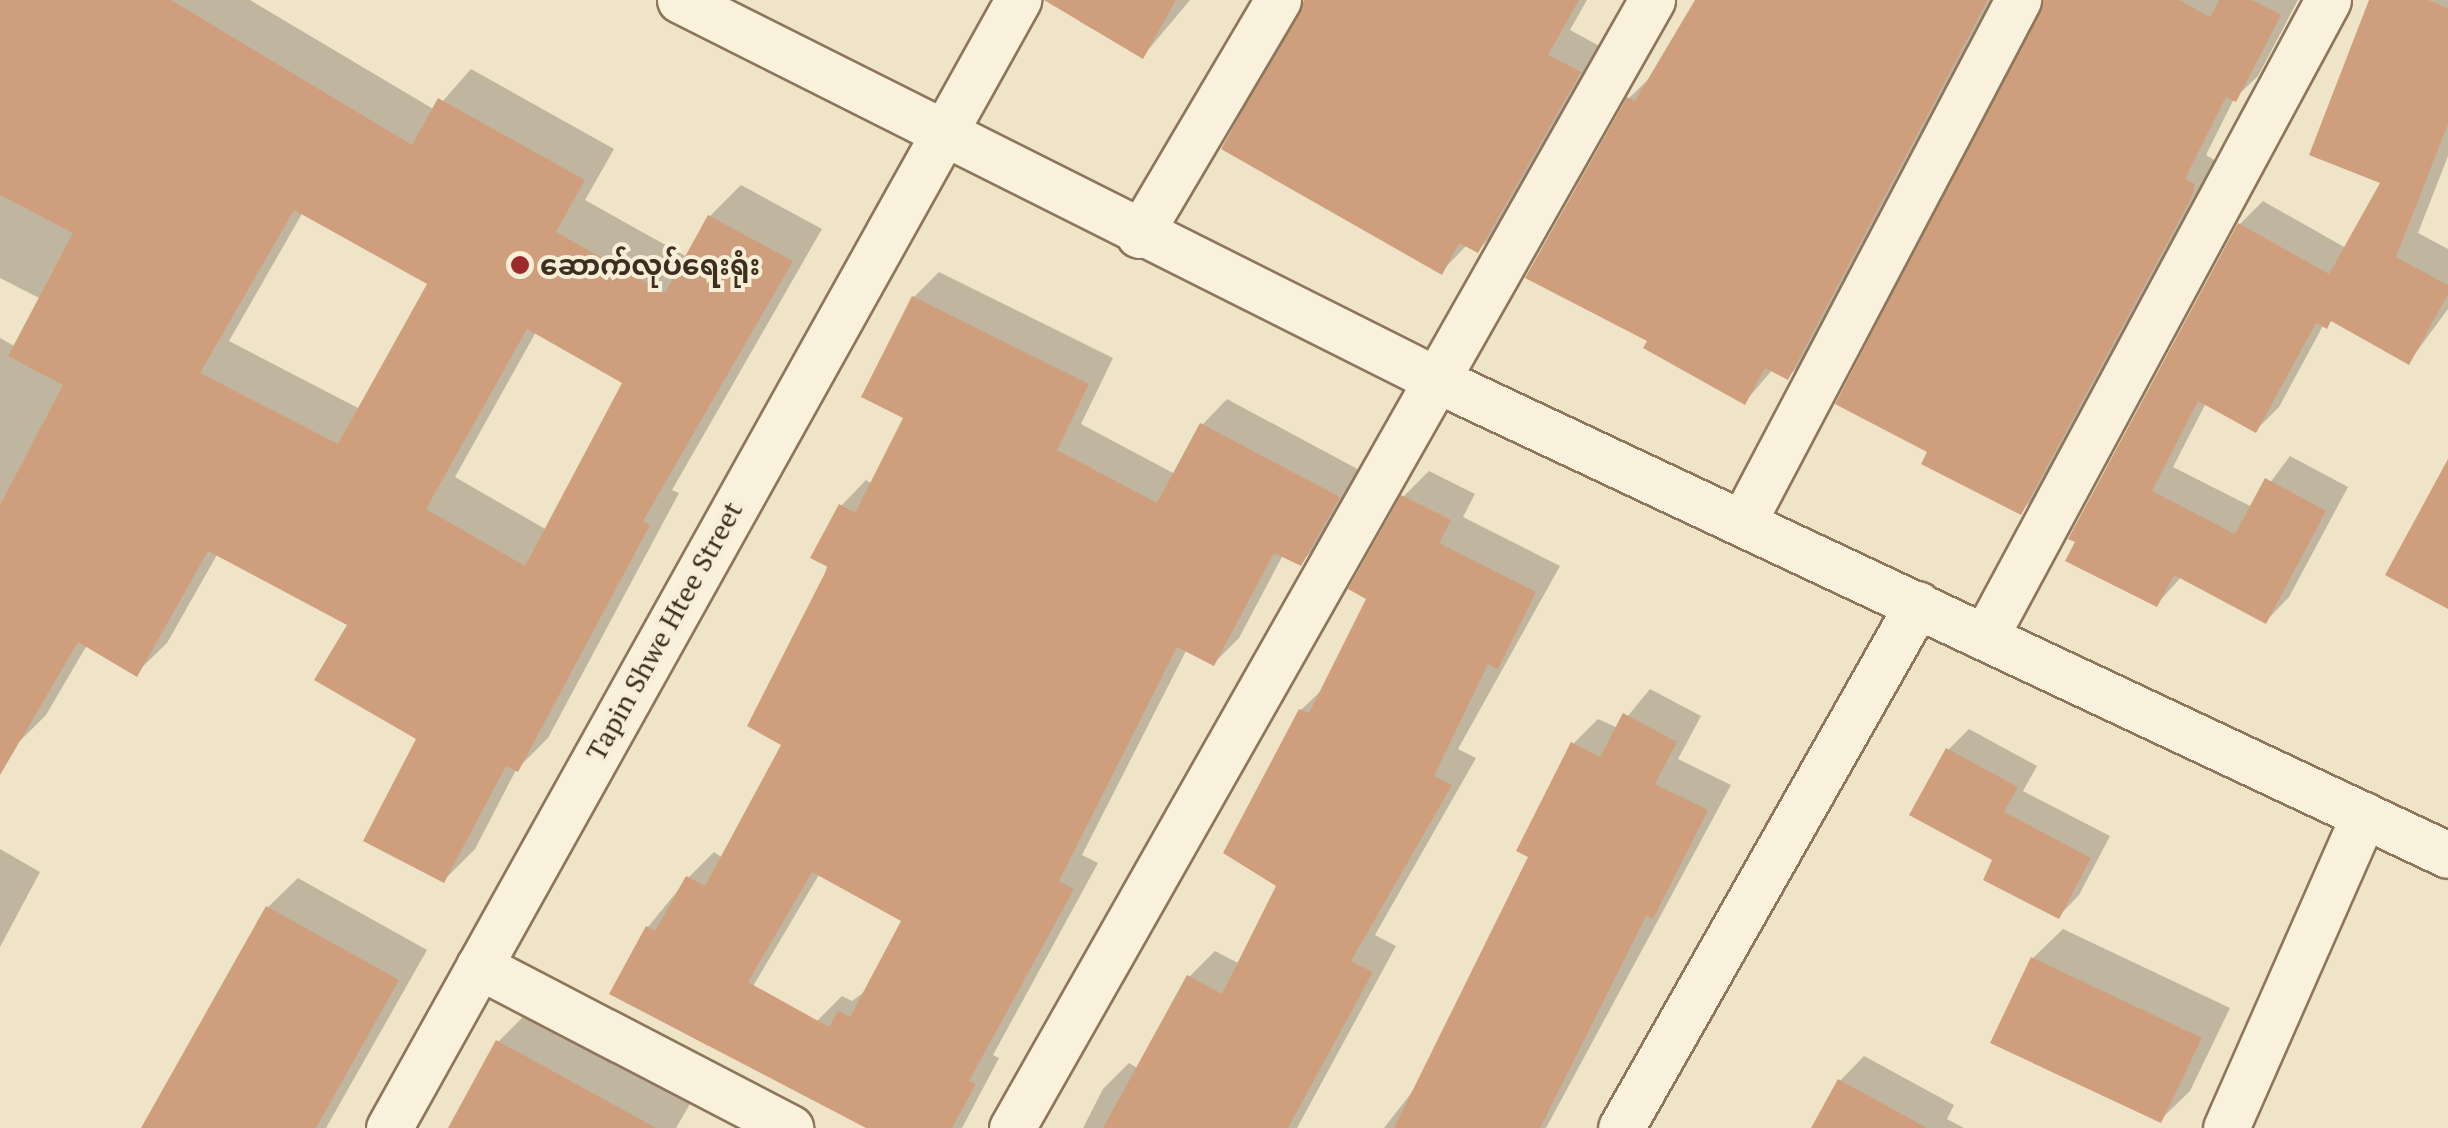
<!DOCTYPE html>
<html>
<head>
<meta charset="utf-8">
<style>
	body { margin:0 }
	#map { position:relative; width:2448px; height:1128px; overflow:hidden; background:#f0e4c8; font-family:"PT Serif","Noto Sans Myanmar",serif }
	div>[style] { position:absolute }
	[style*='--x'] { left:calc(var(--x)*1px); top:calc(var(--y)*1px); width:calc(var(--w)*1px); rotate:calc(var(--a)*1deg) }
	.shadow>* { inset:0; background:#0003 }
	.building>* { inset:0; background:#cf9f7d }
	.roads { filter:drop-shadow(2px 0 #8d765c) drop-shadow(-2px 0 #8d765c) drop-shadow(0 2px #8d765c) drop-shadow(0 -2px #8d765c) }
	.minor>* { height:45px; margin:-22.5px; padding:0 22.5px; transform-origin:22.5px; border-radius:22.5px; background:#faf1dc }
	.dots>* { width:28px; height:28px; translate:-50% -50%; box-sizing:border-box; border:5px solid #f7eed8; border-radius:50% }
	span { translate:-50% -50%; white-space:nowrap; text-align:center; line-height:1.15; -webkit-text-stroke:8px #f7eed8; paint-order:stroke }
	.poi-label { font-size:28px; color:#3d2e20; font-weight:700 }
	.left { translate:0 -50%; text-align:left }
	.street-label { font-size:28px; color:#3d2e20 }
</style>
</head>
<body>
<div id="map">
	<div class="shadow">
		<i style="clip-path:polygon(evenodd,0 0,250px 0,435px 110px,471px 69px,614px 149px,585px 200px,687px 257px,710px 216px,741px 185px,822px 229px,672px 490px,679px 493px,548px 738px,516px 770px,475px 849px,444px 880px,420px 738px,350px 624px,218px 553px,167px 643px,136px 673px,87px 645px,46px 715px,15px 746px,0 737px,0 338px,16px 347px,41px 299px,0 278px,0 0,303px 212px,431px 283px,360px 409px,229px 341px,303px 212px,0 0,536px 332px,625px 382px,547px 530px,455px 477px,536px 332px)"></i>
		<i style="clip-path:polygon(1092px 0,1190px 0,1143px 56px,1080px 22px)"></i>
		<i style="clip-path:polygon(1306px 0,1587px 0,1570px 30px,1603px 48px,1501px 227px,1478px 250px,1467px 245px,1441px 272px)"></i>
		<i style="clip-path:polygon(1698px 0,1997px 0,1811px 354px,1788px 377px,1773px 369px,1745px 402px,1650px 340px,1629px 98px,1654px 74px)"></i>
		<i style="clip-path:polygon(2043px 0,2298px 0,2258px 76px,2234px 99px,2206px 155px,2216px 161px,2043px 489px,2020px 512px,1930px 450px)"></i>
		<i style="clip-path:polygon(2372px 0,2448px 0,2448px 156px,2418px 233px,2448px 249px,2448px 309px,2409px 362px,2333px 319px,2324px 324px,2279px 407px,2256px 430px,2206px 403px,2173px 467px,2252px 507px,2290px 456px,2348px 487px,2289px 597px,2266px 621px,2182px 576px,2157px 604px,2068px 560px,2240px 224px,2263px 201px,2346px 248px,2383px 182px)"></i>
		<i style="clip-path:polygon(939px 272px,1113px 358px,1081px 424px,1175px 474px,1202px 425px,1227px 399px,1363px 472px,1326px 538px,1300px 563px,1283px 555px,1239px 638px,1214px 663px,1187px 649px,1082px 855px,1098px 863px,993px 1055px,999px 1058px,962px 1128px,872px 1128px,817px 1021px,842px 996px,852px 1001px,868px 989px,904px 920px,820px 873px,733px 1020px,708px 1046px,613px 993px,648px 927px,688px 878px,714px 852px,723px 858px,785px 744px,841px 506px,866px 480px,872px 484px,906px 417px,914px 297px)"></i>
		<i style="clip-path:polygon(1429px 471px,1475px 494px,1463px 517px,1560px 566px,1458px 749px,1476px 758px,1375px 935px,1396px 946px,1297px 1128px,1083px 1128px,1103px 1089px,1129px 1063px,1139px 1069px,1189px 977px,1215px 951px,1240px 964px,1279px 885px,1301px 710px,1325px 687px,1370px 598px,1403px 497px)"></i>
		<i style="clip-path:polygon(1650px 689px,1701px 716px,1678px 759px,1731px 785px,1546px 1128px,1384px 1128px,1423px 1078px,1531px 856px,1573px 744px,1598px 719px,1618px 728px)"></i>
		<i style="clip-path:polygon(1969px 729px,2037px 766px,2023px 791px,2110px 836px,2079px 895px,2059px 916px,1996px 859px,1948px 750px)"></i>
		<i style="clip-path:polygon(0 849px,40px 872px,0 947px)"></i>
		<i style="clip-path:polygon(298px 878px,427px 950px,326px 1128px,145px 1128px,268px 907px)"></i>
		<i style="clip-path:polygon(2063px 929px,2230px 1008px,2190px 1091px,2160px 1120px,2033px 958px)"></i>
		<i style="clip-path:polygon(528px 1012px,691px 1102px,676px 1128px,451px 1128px,498px 1042px)"></i>
		<i style="clip-path:polygon(1864px 1056px,1954px 1105px,1947px 1119px,1964px 1128px,1816px 1128px,1840px 1081px)"></i>
	</div>
	<div class="building">
		<i style="clip-path:polygon(evenodd,0 0,171px 0,412px 145px,438px 98px,585px 180px,556px 232px,665px 293px,708px 215px,793px 261px,643px 521px,650px 525px,518px 772px,506px 766px,444px 883px,363px 841px,416px 739px,314px 680px,347px 625px,208px 551px,137px 677px,78px 642px,0 775px,0 505px,63px 385px,8px 356px,73px 233px,0 195px,0 0,294px 210px,427px 284px,338px 444px,200px 373px,294px 210px,0 0,527px 329px,622px 383px,525px 566px,426px 509px,527px 329px)"></i>
		<i style="clip-path:polygon(1044px 0,1176px 0,1143px 59px)"></i>
		<i style="clip-path:polygon(1304px 0,1579px 0,1548px 55px,1581px 72px,1478px 253px,1459px 243px,1442px 275px,1221px 149px)"></i>
		<i style="clip-path:polygon(1695px 0,1988px 0,1788px 380px,1765px 368px,1745px 405px,1643px 348px,1647px 341px,1525px 278px,1627px 97px,1635px 101px)"></i>
		<i style="clip-path:polygon(2044px 0,2179px 0,2210px 17px,2219px 0,2252px 0,2281px 15px,2236px 102px,2226px 97px,2185px 179px,2195px 184px,2192px 197px,2021px 515px,1921px 464px,1927px 452px,1835px 404px)"></i>
		<i style="clip-path:polygon(2369px 0,2428px 0,2448px 8px,2448px 124px,2396px 257px,2448px 285px,2448px 294px,2409px 365px,2331px 321px,2327px 329px,2316px 323px,2256px 433px,2198px 401px,2152px 491px,2235px 534px,2265px 478px,2326px 511px,2266px 624px,2174px 575px,2157px 607px,2065px 561px,2075px 542px,2068px 539px,2238px 223px,2329px 274px,2380px 183px,2309px 155px)"></i>
		<i style="clip-path:polygon(evenodd,912px 296px,1089px 384px,1057px 450px,1157px 503px,1200px 423px,1340px 497px,1301px 566px,1274px 553px,1214px 666px,1177px 647px,1059px 881px,1074px 889px,969px 1081px,976px 1084px,952px 1128px,866px 1128px,609px 994px,646px 926px,655px 931px,686px 876px,705px 886px,781px 745px,747px 726px,828px 567px,810px 558px,839px 504px,855px 513px,903px 418px,861px 397px,912px 296px,812px 872px,901px 921px,850px 1017px,838px 1011px,829px 1027px,748px 982px,812px 872px)"></i>
		<i style="clip-path:polygon(2448px 459px,2448px 609px,2385px 575px)"></i>
		<i style="clip-path:polygon(1401px 495px,1451px 520px,1439px 543px,1536px 592px,1498px 669px,1488px 664px,1434px 776px,1452px 785px,1351px 961px,1373px 972px,1288px 1128px,1103px 1128px,1187px 975px,1222px 994px,1276px 886px,1223px 853px,1299px 709px,1309px 713px,1366px 599px,1348px 589px)"></i>
		<i style="clip-path:polygon(1623px 713px,1677px 742px,1655px 784px,1708px 810px,1653px 919px,1646px 916px,1540px 1128px,1394px 1128px,1528px 857px,1516px 851px,1571px 742px,1600px 757px)"></i>
		<i style="clip-path:polygon(1946px 748px,2018px 787px,2004px 812px,2091px 858px,2059px 919px,1983px 880px,1992px 860px,1909px 815px)"></i>
		<i style="clip-path:polygon(266px 906px,399px 980px,316px 1128px,141px 1128px)"></i>
		<i style="clip-path:polygon(2031px 957px,2202px 1038px,2161px 1123px,1990px 1043px)"></i>
		<i style="clip-path:polygon(496px 1040px,656px 1128px,448px 1128px)"></i>
		<i style="clip-path:polygon(1838px 1079px,1927px 1128px,1811px 1128px)"></i>
	</div>
	<div class="roads">
		<div class="minor">
			<i style="--x:680;--y:0;--w:843;--a:26.66"></i>
			<i style="--x:1433;--y:378;--w:1121;--a:25.17"></i>
			<i style="--x:1139;--y:235;--w:273;--a:-59.4"></i>
			<i style="--x:1744;--y:520;--w:588;--a:-62.21"></i>
			<i style="--x:1986;--y:635;--w:721;--a:-61.69"></i>
			<i style="--x:479;--y:966;--w:351;--a:27.5"></i>
			<i style="--x:389;--y:1128;--w:1292;--a:-60.85"></i>
			<i style="--x:1012;--y:1128;--w:1297;--a:-60.43"></i>
			<i style="--x:1621;--y:1128;--w:602;--a:-60.46"></i>
			<i style="--x:2226;--y:1128;--w:342;--a:-66.2"></i>
		</div>
	</div>
	<div class="dots">
		<i style="left:520px;top:265px;background:#9e2a2b"></i>
	</div>
	<div class="poi-label">
		<span class="left" style="left:540px;top:265px">ဆောက်လုပ်ရေးရုံး</span>
	</div>
	<div class="street-label">
		<span style="left:664px;top:631px;rotate:-61deg">Tapin Shwe Htee Street</span>
	</div>
</div>
</body>
</html>
